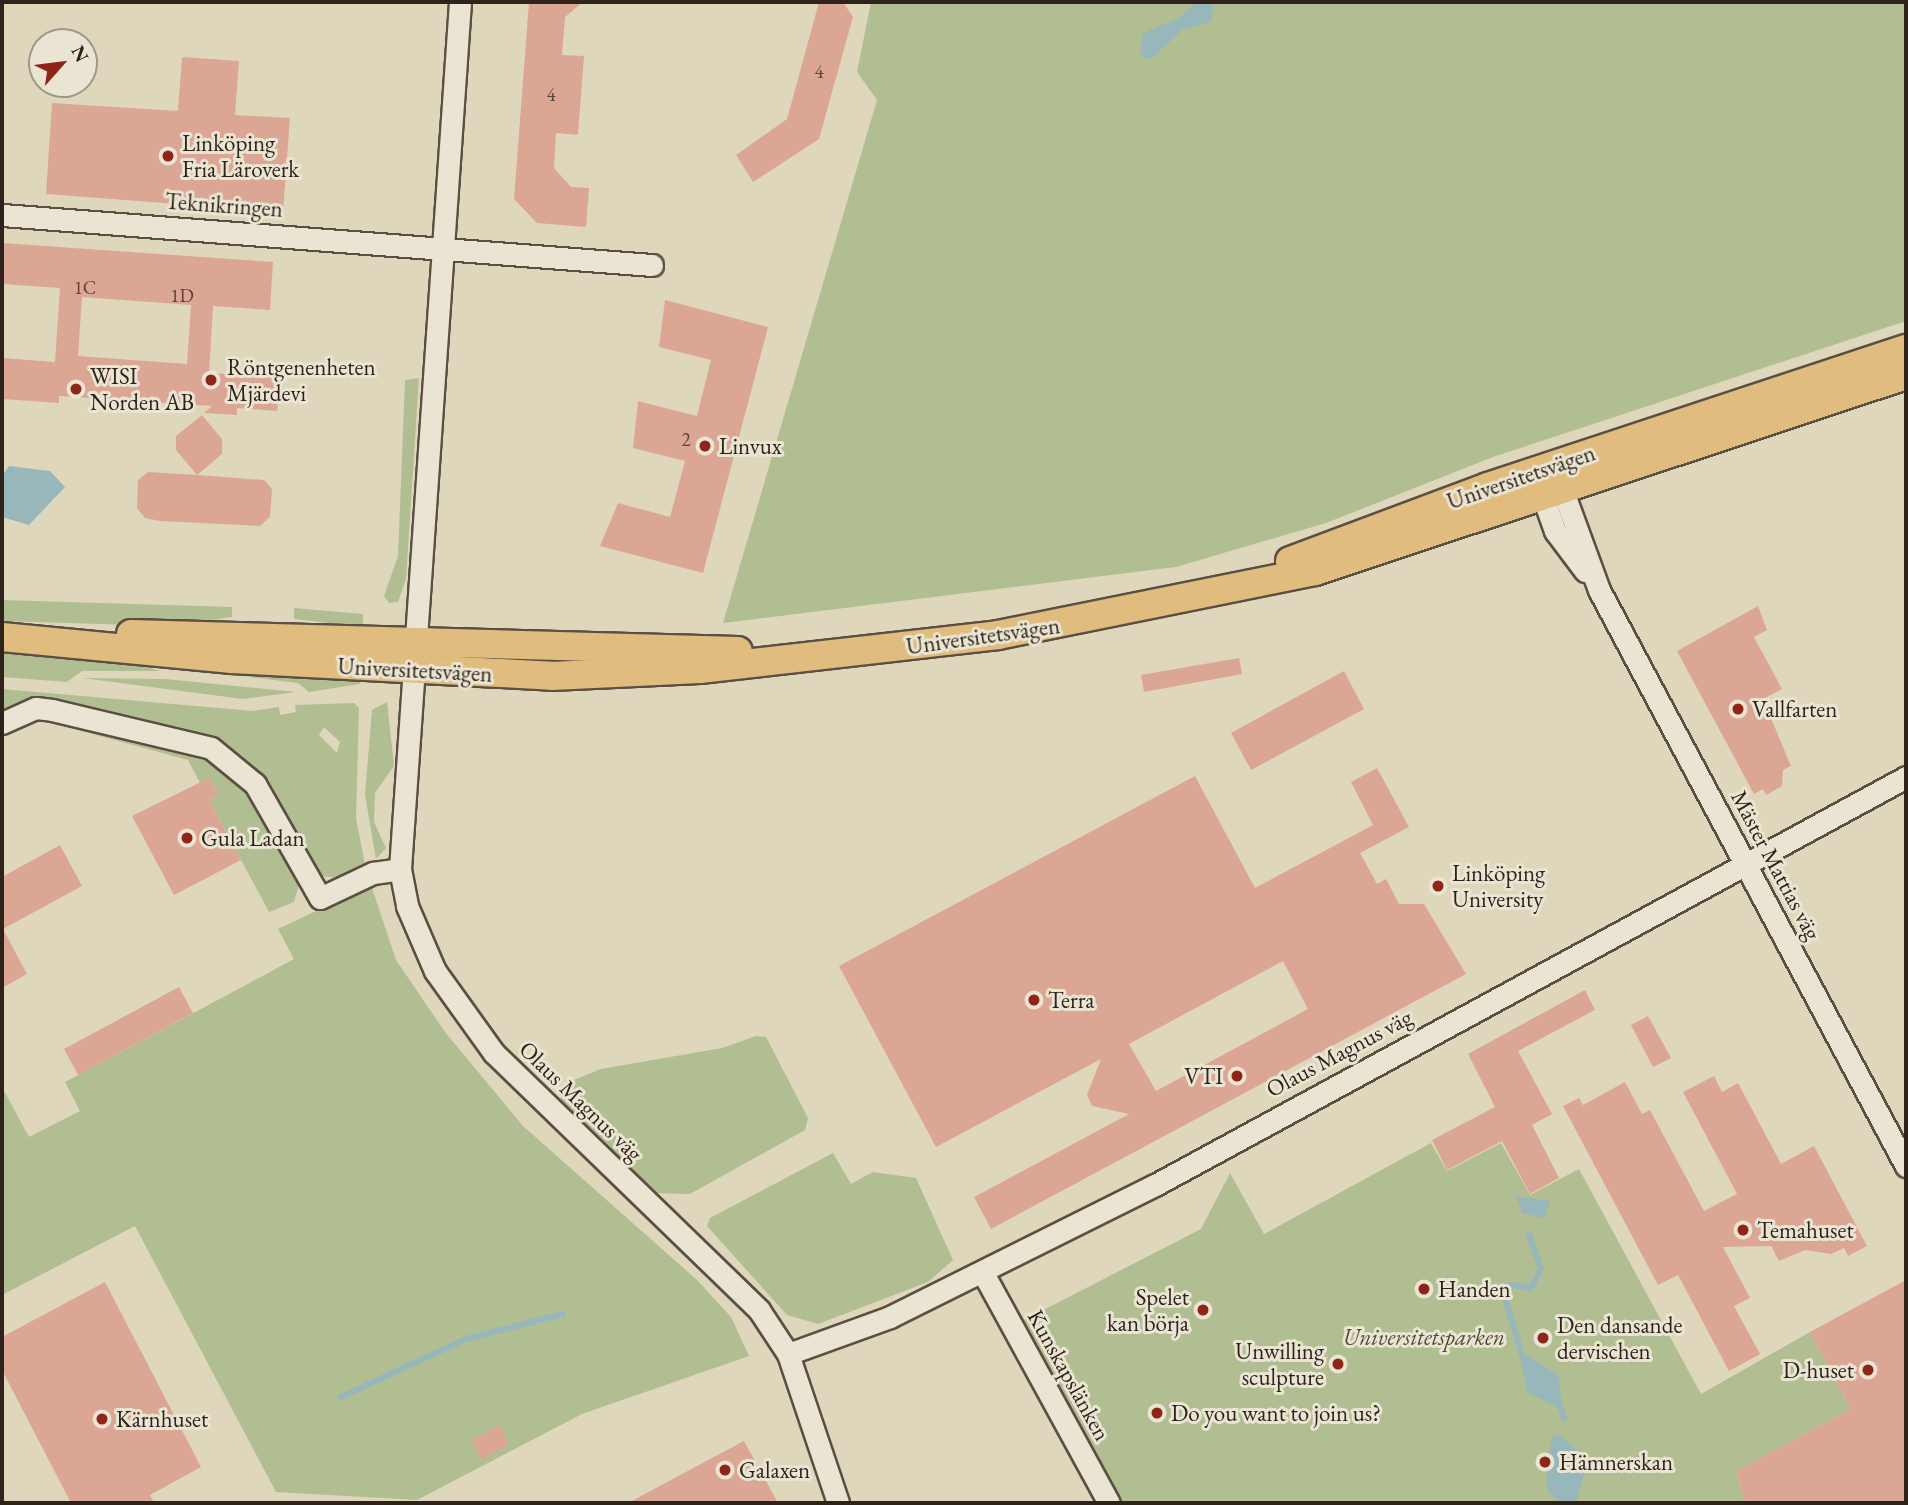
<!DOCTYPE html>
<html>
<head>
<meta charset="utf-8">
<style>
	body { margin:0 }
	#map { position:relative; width:1908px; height:1505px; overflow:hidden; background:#dfd7bb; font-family:"EB Garamond",serif }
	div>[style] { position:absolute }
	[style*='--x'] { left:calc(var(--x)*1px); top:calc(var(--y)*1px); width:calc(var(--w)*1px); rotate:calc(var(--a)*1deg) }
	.green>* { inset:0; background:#b1be91 }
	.water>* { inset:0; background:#98b7ba }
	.stream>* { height:6px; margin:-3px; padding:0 3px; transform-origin:3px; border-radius:3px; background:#98b7ba }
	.building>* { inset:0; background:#dca695 }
	.roads { filter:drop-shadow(2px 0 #5b4f43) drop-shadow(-2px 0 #5b4f43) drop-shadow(0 2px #5b4f43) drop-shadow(0 -2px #5b4f43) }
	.minor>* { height:21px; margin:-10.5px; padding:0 10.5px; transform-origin:10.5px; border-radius:10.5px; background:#eae5d3 }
	.major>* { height:28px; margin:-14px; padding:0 14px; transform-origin:14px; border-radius:14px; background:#e0bc7e }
	.dots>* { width:19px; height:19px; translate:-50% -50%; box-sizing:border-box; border:4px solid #eae5d3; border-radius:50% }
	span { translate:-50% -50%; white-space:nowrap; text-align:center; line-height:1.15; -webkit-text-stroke:6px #eae5d3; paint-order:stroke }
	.number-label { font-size:19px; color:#5a433a }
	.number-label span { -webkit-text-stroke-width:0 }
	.poi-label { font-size:23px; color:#2f221b }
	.left { translate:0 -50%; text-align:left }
	.right { translate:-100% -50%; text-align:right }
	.street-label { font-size:23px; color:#2f221b }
	.park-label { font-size:23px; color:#504938; font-style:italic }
	.frame { position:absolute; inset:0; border:4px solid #2f221b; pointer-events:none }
	.north { position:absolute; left:28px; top:28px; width:70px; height:70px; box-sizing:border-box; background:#eae5d3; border:2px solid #9f9789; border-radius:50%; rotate:62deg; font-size:19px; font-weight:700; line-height:28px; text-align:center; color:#2f221b }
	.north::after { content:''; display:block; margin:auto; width:24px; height:32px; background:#8f2418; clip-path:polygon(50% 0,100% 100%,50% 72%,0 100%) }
</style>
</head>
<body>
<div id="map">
	<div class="green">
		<i style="clip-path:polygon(871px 2px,1906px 2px,1906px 321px,1493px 457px,1326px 523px,1176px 567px,723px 623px,877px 100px,857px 72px)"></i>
		<i style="clip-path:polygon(419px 378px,406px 579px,398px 602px,389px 603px,384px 596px,398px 556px,405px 380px)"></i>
		<i style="clip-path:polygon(2px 600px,232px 607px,232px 617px,167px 626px,2px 621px)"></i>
		<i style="clip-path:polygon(294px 608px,363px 614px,363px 627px,294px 619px)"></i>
		<i style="clip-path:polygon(2px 650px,118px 659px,160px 671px,82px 671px,67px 682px,2px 677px)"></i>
		<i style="clip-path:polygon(227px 674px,360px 680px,360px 684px,309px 692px,298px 683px)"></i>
		<i style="clip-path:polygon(82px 678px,165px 679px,296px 692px,243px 699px)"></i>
		<i style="clip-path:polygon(evenodd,2px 689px,253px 711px,279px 707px,280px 715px,296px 712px,295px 705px,354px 703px,359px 708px,356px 818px,365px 865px,340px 878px,320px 876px,266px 787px,209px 738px,125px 718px,2px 713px,2px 689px,324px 727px,340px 742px,337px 753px,319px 735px,324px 727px)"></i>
		<i style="clip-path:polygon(387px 702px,394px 766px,375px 793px,374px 822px,386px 848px,376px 859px,365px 795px,372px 710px)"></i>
		<i style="clip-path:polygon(42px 715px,198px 750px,238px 779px,270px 818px,300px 881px,294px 902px,269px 912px,209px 800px,218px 795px,209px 778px,200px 783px,188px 760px,30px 717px)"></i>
		<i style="clip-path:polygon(371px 885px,396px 960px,445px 1032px,523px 1126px,697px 1280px,731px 1317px,749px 1356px,582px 1414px,417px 1500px,276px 1492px,135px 1226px,2px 1295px,2px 1087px,29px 1137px,80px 1111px,65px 1082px,294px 959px,278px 929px)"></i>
		<i style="clip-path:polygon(756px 1036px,766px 1037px,808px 1118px,805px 1130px,690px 1194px,655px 1193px,557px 1105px,569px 1082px,601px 1069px,722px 1048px)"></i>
		<i style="clip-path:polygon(1431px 1143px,1447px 1171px,1501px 1143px,1530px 1195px,1579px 1169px,1701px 1394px,1810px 1332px,1851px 1409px,1736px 1471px,1745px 1503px,1120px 1503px,1024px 1320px,1201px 1229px,1230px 1173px,1264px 1234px)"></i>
		<i style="clip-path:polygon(833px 1153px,851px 1184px,873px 1172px,916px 1178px,953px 1260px,928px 1282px,818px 1324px,787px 1315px,707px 1226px,710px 1218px)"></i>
	</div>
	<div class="water">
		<i style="clip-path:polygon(1196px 2px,1213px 2px,1212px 21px,1182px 30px,1150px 60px,1140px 55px,1143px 33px,1179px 18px)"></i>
		<i style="clip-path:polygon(9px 466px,50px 471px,65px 487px,29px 525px,2px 517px,2px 476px)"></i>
		<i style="clip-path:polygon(1516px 1196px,1550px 1201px,1544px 1218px,1522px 1213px)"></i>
		<i style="clip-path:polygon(1519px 1350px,1558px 1375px,1563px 1410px,1527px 1392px)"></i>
		<i style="clip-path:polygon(1561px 1435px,1581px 1455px,1584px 1474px,1576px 1503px,1559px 1503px,1547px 1490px,1547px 1459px,1553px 1436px)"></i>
	</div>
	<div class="stream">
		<i style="--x:1522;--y:1355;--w:64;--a:-106.4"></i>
		<i style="--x:1504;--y:1294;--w:12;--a:-48"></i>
		<i style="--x:1512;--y:1285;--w:19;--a:9"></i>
		<i style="--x:1531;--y:1288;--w:21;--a:-62"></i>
		<i style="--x:1541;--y:1269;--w:36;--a:-109"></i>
		<i style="--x:341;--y:1397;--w:138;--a:-24.9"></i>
		<i style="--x:466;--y:1339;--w:100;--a:-14.5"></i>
		<i style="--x:1560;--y:1405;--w:14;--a:73"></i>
	</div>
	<div class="building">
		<i style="clip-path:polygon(529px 2px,583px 2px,565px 17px,562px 55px,584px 56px,578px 135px,556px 133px,554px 168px,571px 187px,589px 188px,586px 227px,537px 223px,514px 199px)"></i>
		<i style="clip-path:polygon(819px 2px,843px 2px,853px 17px,819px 139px,753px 182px,736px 155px,787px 119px)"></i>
		<i style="clip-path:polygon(182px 57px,239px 61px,235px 115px,290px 118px,283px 212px,46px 194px,52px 103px,178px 111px)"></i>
		<i style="clip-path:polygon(evenodd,2px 243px,273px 262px,270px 310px,213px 306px,209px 373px,280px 377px,277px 411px,237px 408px,237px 415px,204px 413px,212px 406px,59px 396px,59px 403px,2px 399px,2px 358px,55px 362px,60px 288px,2px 284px,2px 243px,82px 297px,191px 305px,187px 364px,78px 356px,82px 297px)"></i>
		<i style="clip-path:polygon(665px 300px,768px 327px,703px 573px,600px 546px,618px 503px,670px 517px,685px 461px,633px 448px,638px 401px,697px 416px,711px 360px,659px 347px)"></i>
		<i style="clip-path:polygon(202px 415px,222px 439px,222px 454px,197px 475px,264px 480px,272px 489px,270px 517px,260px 526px,160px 521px,145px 518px,137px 508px,138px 480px,148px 472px,197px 475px,176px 450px,176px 436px)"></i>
		<i style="clip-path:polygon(1758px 606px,1767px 630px,1754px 637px,1782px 689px,1763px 699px,1791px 766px,1783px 770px,1782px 786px,1766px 795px,1763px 789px,1754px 794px,1677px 651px)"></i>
		<i style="clip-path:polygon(1239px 658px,1242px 674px,1144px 692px,1141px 675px)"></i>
		<i style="clip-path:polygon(1344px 671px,1364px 709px,1251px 770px,1231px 733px)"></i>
		<i style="clip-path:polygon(evenodd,1377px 768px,1409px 827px,1360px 853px,1377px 884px,1386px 879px,1399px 904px,1424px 904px,1466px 974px,991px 1229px,974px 1197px,1129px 1114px,1092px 1106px,1087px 1095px,1101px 1059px,936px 1147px,839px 966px,1195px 776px,1255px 888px,1373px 825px,1351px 782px,1377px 768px,1283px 961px,1308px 1009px,1156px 1091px,1129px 1044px,1283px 961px)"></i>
		<i style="clip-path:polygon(209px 778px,218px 795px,209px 800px,241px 860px,174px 895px,132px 816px)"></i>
		<i style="clip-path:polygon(60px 845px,82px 886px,3px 929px,27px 974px,2px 988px,2px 877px)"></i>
		<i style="clip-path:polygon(179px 987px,193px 1013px,78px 1075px,64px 1049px)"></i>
		<i style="clip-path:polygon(1585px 990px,1595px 1010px,1518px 1051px,1552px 1114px,1532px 1125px,1559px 1178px,1530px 1194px,1502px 1141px,1447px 1170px,1432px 1140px,1495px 1107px,1468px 1054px)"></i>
		<i style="clip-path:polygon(1648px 1016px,1671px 1058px,1653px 1067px,1631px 1025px)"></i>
		<i style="clip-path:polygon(1714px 1076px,1722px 1092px,1738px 1083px,1781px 1164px,1814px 1146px,1867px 1246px,1848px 1256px,1844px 1248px,1831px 1254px,1805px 1250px,1779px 1261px,1771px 1246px,1723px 1247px,1750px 1298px,1734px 1306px,1760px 1354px,1729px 1371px,1678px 1275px,1658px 1285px,1563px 1106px,1579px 1098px,1583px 1105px,1625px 1082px,1642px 1114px,1650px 1110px,1704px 1211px,1737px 1194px,1683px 1092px)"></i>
		<i style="clip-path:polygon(1906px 1280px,1906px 1503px,1745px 1503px,1736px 1471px,1851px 1409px,1810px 1332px)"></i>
		<i style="clip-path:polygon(105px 1282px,201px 1467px,150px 1495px,154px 1503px,71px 1503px,2px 1370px,2px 1337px)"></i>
		<i style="clip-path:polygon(500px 1425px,509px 1445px,481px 1459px,472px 1440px)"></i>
		<i style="clip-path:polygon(744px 1441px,778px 1503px,628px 1503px,727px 1450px)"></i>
	</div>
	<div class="roads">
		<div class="minor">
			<i style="--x:460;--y:2;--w:869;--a:93.96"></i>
			<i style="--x:400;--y:869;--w:38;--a:79"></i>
			<i style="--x:407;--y:906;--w:71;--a:66.7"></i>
			<i style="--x:435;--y:971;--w:101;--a:54.3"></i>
			<i style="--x:494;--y:1053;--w:369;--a:44.1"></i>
			<i style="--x:759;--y:1310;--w:53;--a:56.6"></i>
			<i style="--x:788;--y:1354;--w:157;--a:71.4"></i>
			<i style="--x:2;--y:215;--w:652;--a:4.4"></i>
			<i style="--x:1557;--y:475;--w:122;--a:69.9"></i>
			<i style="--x:1599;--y:590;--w:653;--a:61.94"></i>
			<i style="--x:1538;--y:483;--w:51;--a:70.5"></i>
			<i style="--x:1555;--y:531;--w:50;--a:53.1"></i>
			<i style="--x:2;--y:723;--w:37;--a:-24"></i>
			<i style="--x:36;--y:708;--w:16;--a:7"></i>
			<i style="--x:52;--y:710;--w:163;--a:13.4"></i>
			<i style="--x:211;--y:748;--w:57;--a:39.3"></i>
			<i style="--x:255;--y:784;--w:131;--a:60.3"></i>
			<i style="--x:320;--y:898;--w:59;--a:-25.3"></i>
			<i style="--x:373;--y:873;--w:27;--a:-8"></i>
			<i style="--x:983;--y:1273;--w:262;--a:61.3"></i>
			<i style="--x:788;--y:1354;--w:109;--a:-19.9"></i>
			<i style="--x:890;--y:1317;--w:296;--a:-26.5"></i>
			<i style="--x:1155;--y:1185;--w:855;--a:-28.51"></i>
		</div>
		<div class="major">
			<i style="--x:1290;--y:561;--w:211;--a:-20.5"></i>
			<i style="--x:1488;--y:487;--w:440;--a:-18.3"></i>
			<i style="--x:131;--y:634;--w:607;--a:1.6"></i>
			<i style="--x:2;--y:637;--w:231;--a:5.5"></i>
			<i style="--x:232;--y:659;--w:320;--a:3"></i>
			<i style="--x:552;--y:676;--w:148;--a:-2.7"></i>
			<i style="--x:700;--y:669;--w:300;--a:-6.5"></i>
			<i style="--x:998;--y:635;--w:323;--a:-11.4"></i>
			<i style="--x:1315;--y:571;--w:623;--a:-18.35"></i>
		</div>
	</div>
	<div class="dots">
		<i style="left:168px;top:156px;background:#8f2418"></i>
		<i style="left:211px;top:380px;background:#8f2418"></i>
		<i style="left:76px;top:389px;background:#8f2418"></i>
		<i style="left:705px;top:446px;background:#8f2418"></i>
		<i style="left:1738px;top:709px;background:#8f2418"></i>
		<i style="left:187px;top:838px;background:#8f2418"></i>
		<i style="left:1438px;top:886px;background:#8f2418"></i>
		<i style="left:1034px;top:1000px;background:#8f2418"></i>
		<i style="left:1237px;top:1076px;background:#8f2418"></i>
		<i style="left:1743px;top:1230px;background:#8f2418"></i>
		<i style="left:1424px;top:1289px;background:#8f2418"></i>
		<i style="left:1203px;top:1310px;background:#8f2418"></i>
		<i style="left:1543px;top:1338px;background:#8f2418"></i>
		<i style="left:1338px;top:1364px;background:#8f2418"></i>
		<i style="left:1868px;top:1370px;background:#8f2418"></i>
		<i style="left:1157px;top:1413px;background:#8f2418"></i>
		<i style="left:102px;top:1419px;background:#8f2418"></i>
		<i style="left:1545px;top:1462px;background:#8f2418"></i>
		<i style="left:725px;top:1470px;background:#8f2418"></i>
	</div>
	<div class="number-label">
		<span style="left:819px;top:72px">4</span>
		<span style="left:551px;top:95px">4</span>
		<span style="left:85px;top:288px">1C</span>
		<span style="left:182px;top:296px">1D</span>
		<span style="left:686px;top:440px">2</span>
	</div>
	<div class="poi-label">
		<span class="left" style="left:182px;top:156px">Linköping<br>Fria Läroverk</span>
		<span class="left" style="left:227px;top:380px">Röntgenenheten<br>Mjärdevi</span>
		<span class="left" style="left:90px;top:389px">WISI<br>Norden AB</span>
		<span class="left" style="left:719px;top:446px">Linvux</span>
		<span class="left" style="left:1752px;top:709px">Vallfarten</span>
		<span class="left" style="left:201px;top:838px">Gula Ladan</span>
		<span class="left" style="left:1452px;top:886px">Linköping<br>University</span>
		<span class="left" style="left:1048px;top:1000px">Terra</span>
		<span class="right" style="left:1223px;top:1076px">VTI</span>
		<span class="left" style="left:1757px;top:1230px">Temahuset</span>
		<span class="left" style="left:1438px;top:1289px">Handen</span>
		<span class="right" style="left:1189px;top:1310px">Spelet<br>kan börja</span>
		<span class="left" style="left:1557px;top:1338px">Den dansande<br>dervischen</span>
		<span class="right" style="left:1324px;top:1364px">Unwilling<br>sculpture</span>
		<span class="right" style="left:1854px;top:1370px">D-huset</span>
		<span class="left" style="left:1171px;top:1413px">Do you want to join us?</span>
		<span class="left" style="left:116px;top:1419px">Kärnhuset</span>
		<span class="left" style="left:1559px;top:1462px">Hämnerskan</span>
		<span class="left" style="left:739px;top:1470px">Galaxen</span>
	</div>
	<div class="street-label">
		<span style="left:224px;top:205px;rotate:4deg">Teknikringen</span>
		<span style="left:1521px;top:477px;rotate:-19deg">Universitetsvägen</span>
		<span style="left:983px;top:636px;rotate:-8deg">Universitetsvägen</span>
		<span style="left:415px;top:670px;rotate:3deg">Universitetsvägen</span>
		<span style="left:1776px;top:865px;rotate:62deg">Mäster Mattias väg</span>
		<span style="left:1339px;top:1053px;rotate:-28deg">Olaus Magnus väg</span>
		<span style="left:581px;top:1101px;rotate:44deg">Olaus Magnus väg</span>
		<span style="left:1069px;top:1375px;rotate:61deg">Kunskapslänken</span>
	</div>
	<div class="park-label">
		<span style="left:1424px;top:1337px">Universitetsparken</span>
	</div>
	<div class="frame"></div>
	<div class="north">N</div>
</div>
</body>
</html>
